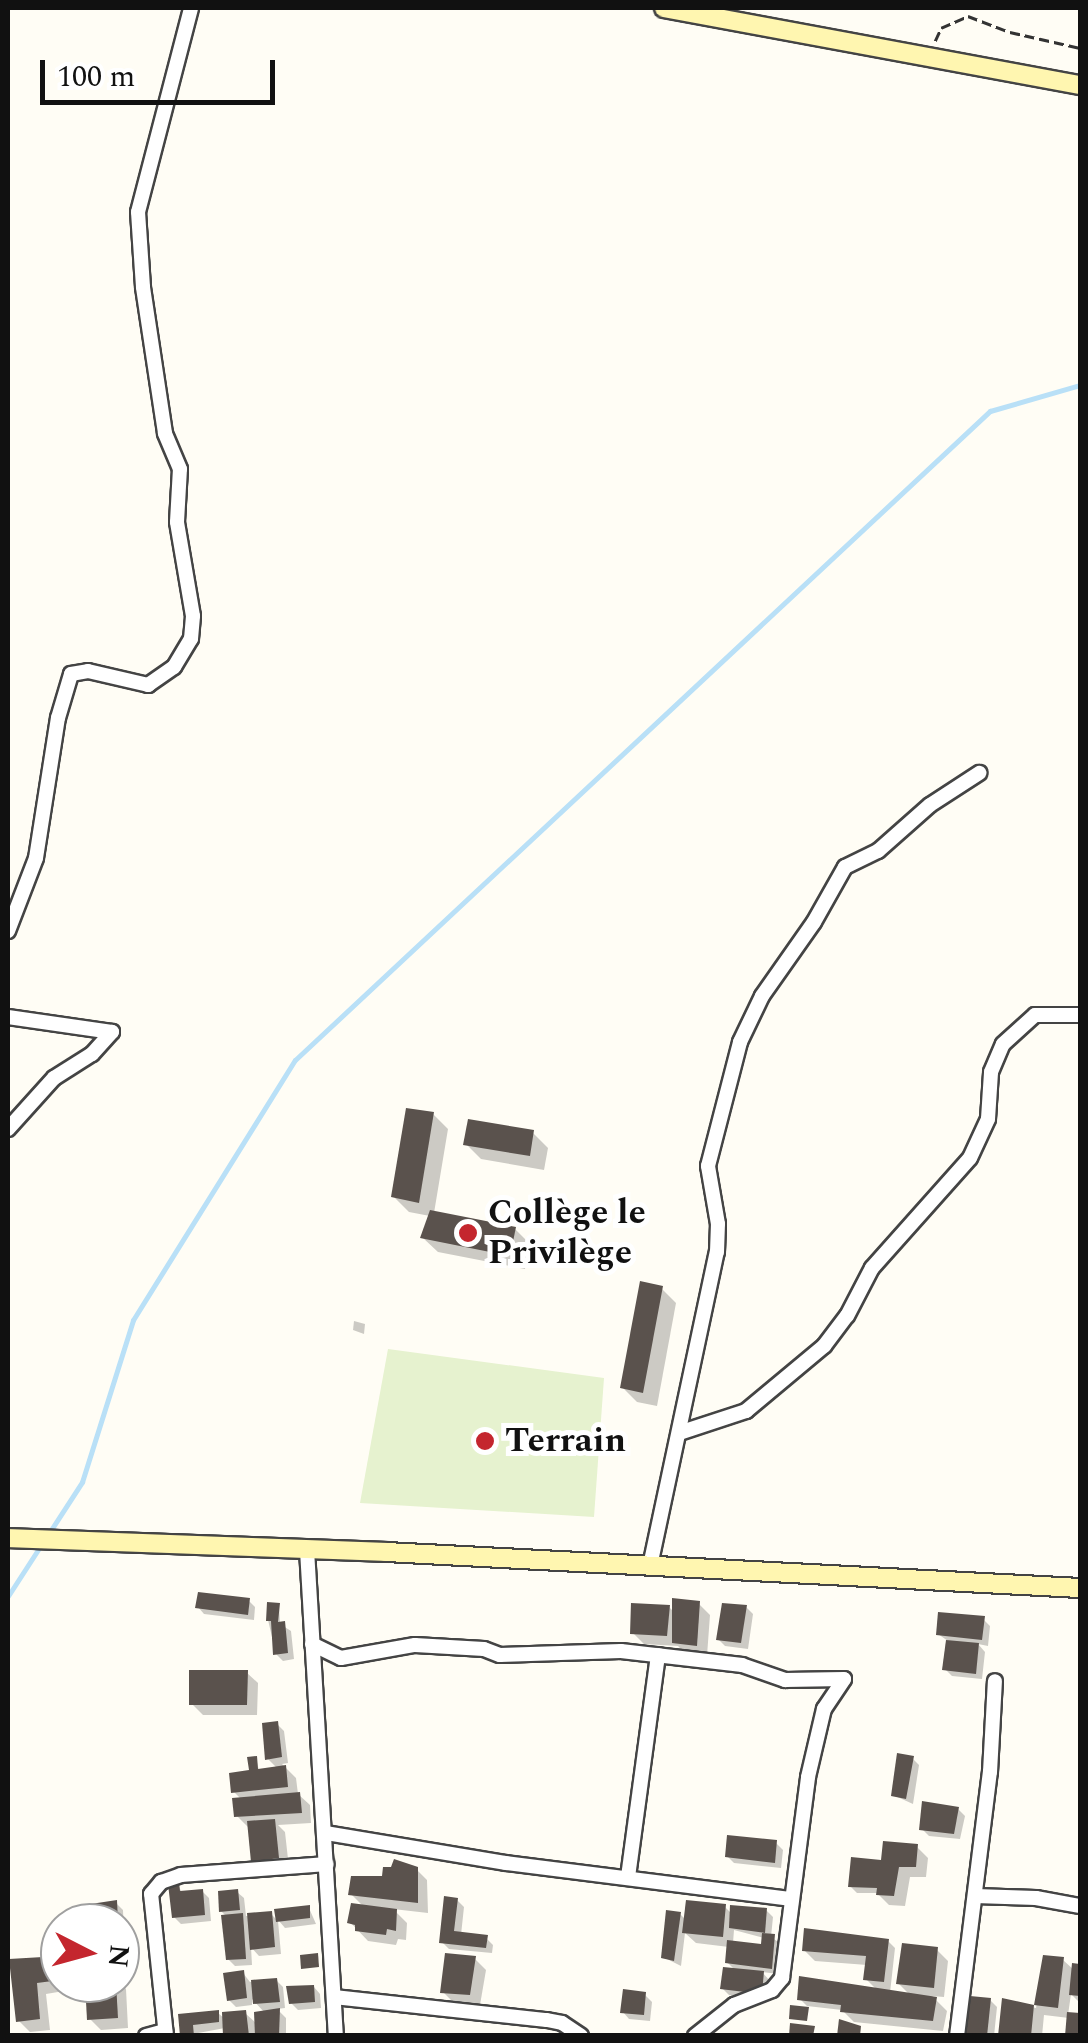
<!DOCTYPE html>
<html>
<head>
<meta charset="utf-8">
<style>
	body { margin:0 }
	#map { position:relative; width:1088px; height:2043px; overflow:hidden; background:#fffdf5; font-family:Spectral,serif }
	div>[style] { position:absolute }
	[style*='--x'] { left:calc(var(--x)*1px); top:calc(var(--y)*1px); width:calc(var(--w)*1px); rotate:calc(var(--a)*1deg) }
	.pitch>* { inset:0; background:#e6f2cf }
	.shadow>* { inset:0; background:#0003 }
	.stream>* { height:5px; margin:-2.5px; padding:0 2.5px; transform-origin:2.5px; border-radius:2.5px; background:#b9e0f7 }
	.building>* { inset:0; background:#5a524d }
	.path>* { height:2.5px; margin-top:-1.25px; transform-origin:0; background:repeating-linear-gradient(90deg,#333 0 10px,transparent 0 15px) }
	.roads { filter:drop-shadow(2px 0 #444) drop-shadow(-2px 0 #444) drop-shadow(0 2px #444) drop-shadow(0 -2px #444) }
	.street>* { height:14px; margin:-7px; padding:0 7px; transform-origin:7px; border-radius:7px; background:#fff }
	.secondary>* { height:18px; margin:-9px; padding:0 9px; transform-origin:9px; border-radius:9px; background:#fff6b0 }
	.dots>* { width:28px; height:28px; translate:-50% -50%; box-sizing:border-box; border:5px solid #fff; border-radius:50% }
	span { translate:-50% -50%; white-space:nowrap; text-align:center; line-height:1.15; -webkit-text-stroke:10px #fff; paint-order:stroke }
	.poi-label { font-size:35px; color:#111; font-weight:700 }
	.left { translate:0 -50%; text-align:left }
	.frame { position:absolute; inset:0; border:10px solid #111; pointer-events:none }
	.north { position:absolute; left:40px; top:1903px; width:100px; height:100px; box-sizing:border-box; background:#fff; border:2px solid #a0a0a0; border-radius:50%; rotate:96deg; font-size:28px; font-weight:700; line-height:40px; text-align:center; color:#111 }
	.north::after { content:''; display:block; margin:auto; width:35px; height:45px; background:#c4262e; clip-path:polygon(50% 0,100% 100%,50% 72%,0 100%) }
	.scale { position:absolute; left:40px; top:60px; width:235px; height:45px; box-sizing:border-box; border:5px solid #111; border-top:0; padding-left:12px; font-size:30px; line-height:35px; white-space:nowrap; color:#111; -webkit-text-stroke:8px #fff; paint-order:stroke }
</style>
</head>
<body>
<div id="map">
	<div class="pitch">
		<i style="clip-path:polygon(388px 1349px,604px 1378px,594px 1517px,360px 1503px)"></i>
	</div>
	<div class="shadow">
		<i style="clip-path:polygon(433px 1114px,448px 1129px,434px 1213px,515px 1229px,530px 1244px,525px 1269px,438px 1252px,423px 1238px,430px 1216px,409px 1212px,394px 1197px)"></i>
		<i style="clip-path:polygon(533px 1133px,548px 1148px,544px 1170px,481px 1159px,466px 1144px)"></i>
		<i style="clip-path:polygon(661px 1288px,676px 1303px,657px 1406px,637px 1402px,622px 1387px)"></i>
		<i style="clip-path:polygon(354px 1321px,365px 1324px,364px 1334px,353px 1330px)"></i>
		<i style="clip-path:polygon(248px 1600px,255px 1607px,254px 1620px,204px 1614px,198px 1607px)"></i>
		<i style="clip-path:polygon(699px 1604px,710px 1615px,707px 1656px,685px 1653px,678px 1646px,644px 1644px,633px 1633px,669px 1607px,675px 1613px)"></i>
		<i style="clip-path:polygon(279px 1605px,280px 1624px,291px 1631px,294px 1659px,283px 1661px,276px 1654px,268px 1620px)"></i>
		<i style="clip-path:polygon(746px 1607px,753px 1614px,748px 1649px,725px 1646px,718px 1639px)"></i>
		<i style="clip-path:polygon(983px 1619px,990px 1626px,988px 1646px,978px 1644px,985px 1652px,982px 1679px,952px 1676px,945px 1669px,948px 1641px,938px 1634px)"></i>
		<i style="clip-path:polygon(246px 1672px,258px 1683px,257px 1715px,203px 1715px,192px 1704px)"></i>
		<i style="clip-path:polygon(277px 1724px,284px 1731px,288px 1763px,282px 1764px,296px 1778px,298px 1794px,310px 1805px,311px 1823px,278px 1825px,285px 1832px,289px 1868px,264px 1872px,253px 1861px,248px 1827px,237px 1816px,242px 1800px,234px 1792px,251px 1772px,256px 1758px,259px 1771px,278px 1769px,268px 1759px)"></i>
		<i style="clip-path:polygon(912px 1758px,919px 1765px,913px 1804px,893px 1795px)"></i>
		<i style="clip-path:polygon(958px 1809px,965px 1816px,960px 1839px,929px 1836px,922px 1829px)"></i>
		<i style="clip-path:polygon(776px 1843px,783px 1850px,781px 1868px,734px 1863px,727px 1856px)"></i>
		<i style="clip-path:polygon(917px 1847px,928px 1858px,926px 1877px,910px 1877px,905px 1906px,889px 1905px,877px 1893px,857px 1893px,850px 1886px)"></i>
		<i style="clip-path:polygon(416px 1869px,427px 1880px,428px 1913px,393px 1909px,407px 1923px,406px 1940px,398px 1939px,396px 1945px,368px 1941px,350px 1922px,364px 1907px,351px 1894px)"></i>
		<i style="clip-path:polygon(178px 1885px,182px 1893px,202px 1891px,209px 1898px,211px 1921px,181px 1924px,174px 1917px)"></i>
		<i style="clip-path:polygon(237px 1892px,244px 1898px,246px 1916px,271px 1914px,278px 1921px,281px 1954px,259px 1956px,251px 1947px,252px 1965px,235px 1966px,228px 1959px,228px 1918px,221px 1911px)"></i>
		<i style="clip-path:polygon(457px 1900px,464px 1907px,461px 1935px,486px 1938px,493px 1945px,492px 1953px,449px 1949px,442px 1942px)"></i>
		<i style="clip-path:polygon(116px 1903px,123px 1910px,124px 1933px,120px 1934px,120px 1923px,87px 1923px)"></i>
		<i style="clip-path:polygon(evenodd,725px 1907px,732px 1914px,766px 1910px,773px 1917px,771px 1937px,781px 1944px,779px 1974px,762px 1972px,770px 1981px,768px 2000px,729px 1995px,722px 1988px,736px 1971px,727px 1962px,729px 1947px,696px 1943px,685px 1933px,681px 1966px,663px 1957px,680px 1914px,686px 1920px,725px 1907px,734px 1930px,764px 1938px,763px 1947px,733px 1943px,734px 1930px)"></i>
		<i style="clip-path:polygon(309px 1908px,316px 1924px,285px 1928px,279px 1921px)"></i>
		<i style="clip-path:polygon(888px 1941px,895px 1948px,890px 1993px,911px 1996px,898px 1983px,937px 1950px,948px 1961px,944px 1997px,932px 1996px,947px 2011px,943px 2031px,854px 2022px,842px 2010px,807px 2006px,800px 1999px,878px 1991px,866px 1979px,867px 1965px,815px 1961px,804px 1950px)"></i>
		<i style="clip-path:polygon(60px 1958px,60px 1983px,120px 1983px,126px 1989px,128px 2028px,101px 2030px,90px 2019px,88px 1987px,46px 1994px,50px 2030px,30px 2032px,19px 2021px,12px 1961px)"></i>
		<i style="clip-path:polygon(1045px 1958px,1063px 1960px,1074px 1970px,1074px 1966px,1080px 1967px,1080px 2003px,1071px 1994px,1068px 2015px,1080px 2016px,1080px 2036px,1068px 2036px,1069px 2018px,1044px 2015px,1042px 2036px,1001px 2036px,1004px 2001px,1036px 2008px)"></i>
		<i style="clip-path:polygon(475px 1959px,486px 1970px,480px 2005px,454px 2003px,443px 1992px)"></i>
		<i style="clip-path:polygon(243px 1973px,250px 1982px,276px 1980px,283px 1987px,285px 2008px,277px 2009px,286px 2018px,286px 2036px,226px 2036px,225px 2028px,182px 2036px,180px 2016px,218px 2013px,225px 2019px,245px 2013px,257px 2024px,265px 2013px,252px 1999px,252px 2005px,236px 2007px,229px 2000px)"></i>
		<i style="clip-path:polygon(314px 1987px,320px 1994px,321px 2008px,298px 2010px,291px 2003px)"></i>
		<i style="clip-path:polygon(645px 1995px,652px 2002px,650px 2021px,629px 2019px,623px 2012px)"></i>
		<i style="clip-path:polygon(990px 2000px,997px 2007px,994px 2036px,967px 2036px)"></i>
	</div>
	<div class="stream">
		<i style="--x:49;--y:1533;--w:61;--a:-57.1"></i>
		<i style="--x:82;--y:1482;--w:170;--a:-72.5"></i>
		<i style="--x:133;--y:1320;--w:306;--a:-58.1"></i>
		<i style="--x:295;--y:1060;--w:951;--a:-43.04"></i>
		<i style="--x:990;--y:411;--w:94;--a:-16.1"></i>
		<i style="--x:8;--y:1596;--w:64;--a:-57.1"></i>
	</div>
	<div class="building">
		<i style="clip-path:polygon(406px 1108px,434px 1112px,419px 1203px,391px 1197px)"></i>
		<i style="clip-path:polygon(468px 1119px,534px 1130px,530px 1156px,463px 1145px)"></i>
		<i style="clip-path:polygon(430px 1210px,516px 1227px,510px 1256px,420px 1238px)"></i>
		<i style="clip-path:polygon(640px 1281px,663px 1286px,643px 1393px,620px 1388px)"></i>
		<i style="clip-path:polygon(198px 1592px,250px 1598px,248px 1615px,195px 1608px)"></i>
		<i style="clip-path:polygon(672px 1598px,700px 1601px,697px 1646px,672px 1643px)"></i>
		<i style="clip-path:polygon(267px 1602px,280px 1603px,278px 1622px,285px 1621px,288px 1653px,273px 1655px,271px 1621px,266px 1621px)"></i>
		<i style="clip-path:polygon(631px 1603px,670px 1605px,667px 1636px,630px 1634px)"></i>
		<i style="clip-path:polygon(722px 1603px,747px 1605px,741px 1643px,716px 1640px)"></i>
		<i style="clip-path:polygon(938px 1612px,985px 1616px,982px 1640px,936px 1635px)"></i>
		<i style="clip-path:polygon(946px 1640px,979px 1643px,976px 1674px,942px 1670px)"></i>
		<i style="clip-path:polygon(189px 1670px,248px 1670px,247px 1705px,189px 1705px)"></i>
		<i style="clip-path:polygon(278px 1721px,282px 1757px,265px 1760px,262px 1723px)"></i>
		<i style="clip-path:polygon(897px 1753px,914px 1756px,906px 1799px,891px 1796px)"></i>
		<i style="clip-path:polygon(257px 1756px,258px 1769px,286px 1765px,288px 1787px,231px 1793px,229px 1773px,249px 1770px,247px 1757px)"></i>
		<i style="clip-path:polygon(300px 1792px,302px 1813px,234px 1817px,232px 1798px)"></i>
		<i style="clip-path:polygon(922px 1801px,959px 1807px,954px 1834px,919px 1830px)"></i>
		<i style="clip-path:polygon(275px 1819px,279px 1858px,251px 1862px,247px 1821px)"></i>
		<i style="clip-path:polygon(727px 1835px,777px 1840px,775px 1863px,725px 1857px)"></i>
		<i style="clip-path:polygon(883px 1841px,918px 1844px,916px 1867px,899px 1867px,894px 1896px,876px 1895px,877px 1888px,848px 1887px,851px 1857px,881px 1860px)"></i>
		<i style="clip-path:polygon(394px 1859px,418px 1867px,418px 1903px,348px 1895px,351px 1876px,382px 1876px,383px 1867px,391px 1867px)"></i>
		<i style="clip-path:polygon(179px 1882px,180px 1891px,203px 1889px,205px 1915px,172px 1918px,168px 1884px)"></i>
		<i style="clip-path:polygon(238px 1889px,240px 1910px,219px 1912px,218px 1891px)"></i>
		<i style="clip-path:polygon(444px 1896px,458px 1898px,454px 1931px,488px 1935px,486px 1948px,439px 1943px)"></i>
		<i style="clip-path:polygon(117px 1900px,118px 1923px,85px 1923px,84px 1905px)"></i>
		<i style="clip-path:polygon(686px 1900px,726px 1904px,723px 1937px,682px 1933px)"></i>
		<i style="clip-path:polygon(351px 1903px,397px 1909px,396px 1931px,387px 1929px,386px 1935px,355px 1931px,355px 1925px,347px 1923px)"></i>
		<i style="clip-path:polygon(310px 1905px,310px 1918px,276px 1922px,274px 1909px)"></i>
		<i style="clip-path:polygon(730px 1905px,767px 1908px,765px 1933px,729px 1928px)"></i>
		<i style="clip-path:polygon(666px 1910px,681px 1912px,674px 1961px,661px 1958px)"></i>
		<i style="clip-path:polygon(272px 1911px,275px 1947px,250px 1950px,247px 1913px)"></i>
		<i style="clip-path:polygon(243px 1913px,246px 1959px,226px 1960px,221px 1915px)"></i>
		<i style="clip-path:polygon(804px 1928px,889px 1939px,884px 1982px,863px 1980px,866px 1956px,802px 1951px)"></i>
		<i style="clip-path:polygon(762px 1933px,775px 1934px,772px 1969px,725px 1963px,727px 1940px,761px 1944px)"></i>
		<i style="clip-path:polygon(902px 1943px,938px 1947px,934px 1988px,896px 1984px)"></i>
		<i style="clip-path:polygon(318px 1953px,319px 1967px,301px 1969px,300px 1955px)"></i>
		<i style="clip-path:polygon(445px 1953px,476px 1956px,470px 1995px,440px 1993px)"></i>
		<i style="clip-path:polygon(1043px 1955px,1064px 1957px,1058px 2008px,1034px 2005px,1031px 2036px,998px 2036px,1002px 1998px,1034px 2005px)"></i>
		<i style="clip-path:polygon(60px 1956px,60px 1980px,37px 1983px,40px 2019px,16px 2022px,9px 1959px)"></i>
		<i style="clip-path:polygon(1072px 1963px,1080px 1964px,1080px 1996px,1069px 1995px)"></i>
		<i style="clip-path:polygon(723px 1967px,764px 1971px,762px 1994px,720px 1989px)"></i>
		<i style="clip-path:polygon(244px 1970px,247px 1998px,227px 2001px,223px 1973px)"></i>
		<i style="clip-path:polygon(799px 1976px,937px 1997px,933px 2021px,840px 2012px,841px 2005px,797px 2000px)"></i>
		<i style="clip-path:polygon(277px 1978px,280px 2002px,253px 2004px,251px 1980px)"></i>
		<i style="clip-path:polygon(85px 1983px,116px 1983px,118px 2018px,87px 2020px)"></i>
		<i style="clip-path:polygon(314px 1985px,315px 2002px,289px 2004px,286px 1986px)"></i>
		<i style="clip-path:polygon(623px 1989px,646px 1992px,644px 2015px,620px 2013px)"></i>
		<i style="clip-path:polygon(970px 1996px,991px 1998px,987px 2036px,964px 2036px)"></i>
		<i style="clip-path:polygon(790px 2005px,809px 2007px,807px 2021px,789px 2019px)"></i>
		<i style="clip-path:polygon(280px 2008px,279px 2036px,255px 2036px,254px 2012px)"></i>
		<i style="clip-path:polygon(219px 2010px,219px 2022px,193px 2025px,194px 2036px,180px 2036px,178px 2014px)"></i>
		<i style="clip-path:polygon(246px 2010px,249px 2036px,223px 2036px,222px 2012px)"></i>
		<i style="clip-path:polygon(1067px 2012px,1080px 2013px,1080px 2036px,1065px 2036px)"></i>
		<i style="clip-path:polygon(839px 2019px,861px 2026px,860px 2036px,837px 2036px)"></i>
		<i style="clip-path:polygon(790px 2023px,815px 2026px,813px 2036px,789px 2036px)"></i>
	</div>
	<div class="path">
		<i style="--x:935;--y:41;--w:14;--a:-65"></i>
		<i style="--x:941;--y:28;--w:30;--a:-24"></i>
		<i style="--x:968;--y:16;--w:45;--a:20.9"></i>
		<i style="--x:1010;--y:32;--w:72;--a:12.9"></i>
	</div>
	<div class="roads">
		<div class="street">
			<i style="--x:8;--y:931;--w:78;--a:-69"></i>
			<i style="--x:36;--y:858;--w:142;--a:-81.1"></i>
			<i style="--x:58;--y:718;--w:46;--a:-73.5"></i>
			<i style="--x:71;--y:674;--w:17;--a:-10"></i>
			<i style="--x:88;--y:671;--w:62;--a:13.1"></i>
			<i style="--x:148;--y:685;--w:32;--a:-35"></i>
			<i style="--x:174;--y:667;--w:33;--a:-59"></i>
			<i style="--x:191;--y:639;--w:23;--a:-85"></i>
			<i style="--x:193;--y:616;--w:95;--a:-99.7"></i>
			<i style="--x:177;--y:522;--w:53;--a:-86.8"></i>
			<i style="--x:180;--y:469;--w:39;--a:-113"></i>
			<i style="--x:165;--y:433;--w:148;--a:-98.6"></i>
			<i style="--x:143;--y:287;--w:75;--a:-93.8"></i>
			<i style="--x:138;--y:212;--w:211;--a:-75.4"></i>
			<i style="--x:8;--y:1017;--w:105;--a:8.2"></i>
			<i style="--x:8;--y:1129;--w:69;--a:-48"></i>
			<i style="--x:54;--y:1078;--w:45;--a:-32.3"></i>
			<i style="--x:92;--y:1054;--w:30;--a:-48"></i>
			<i style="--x:679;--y:1433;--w:71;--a:-18.2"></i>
			<i style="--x:746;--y:1411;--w:102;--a:-39.8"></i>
			<i style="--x:824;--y:1346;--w:38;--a:-53"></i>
			<i style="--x:847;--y:1316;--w:54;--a:-62.5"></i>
			<i style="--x:872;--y:1268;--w:147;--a:-48.3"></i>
			<i style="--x:970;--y:1158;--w:43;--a:-65.2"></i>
			<i style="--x:988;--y:1119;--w:47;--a:-86.3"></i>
			<i style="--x:991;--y:1072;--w:30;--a:-67"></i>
			<i style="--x:1003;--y:1044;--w:43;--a:-42.2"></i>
			<i style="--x:1035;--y:1015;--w:45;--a:0"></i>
			<i style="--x:307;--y:1550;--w:487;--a:86.6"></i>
			<i style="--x:650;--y:1566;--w:321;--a:-78"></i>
			<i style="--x:717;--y:1252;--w:28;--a:-88"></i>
			<i style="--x:718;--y:1224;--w:59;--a:-99.8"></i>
			<i style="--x:708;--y:1166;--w:128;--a:-75.5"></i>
			<i style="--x:740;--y:1042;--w:51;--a:-64.4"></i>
			<i style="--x:762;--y:996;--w:90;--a:-54.9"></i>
			<i style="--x:814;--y:922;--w:63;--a:-60.6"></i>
			<i style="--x:845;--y:867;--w:37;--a:-26"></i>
			<i style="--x:878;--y:851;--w:69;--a:-41.5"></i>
			<i style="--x:930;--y:805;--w:59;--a:-33.1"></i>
			<i style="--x:312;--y:1644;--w:32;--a:26"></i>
			<i style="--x:341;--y:1658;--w:75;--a:-10"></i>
			<i style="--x:415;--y:1645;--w:69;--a:3.3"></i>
			<i style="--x:484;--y:1649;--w:17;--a:21"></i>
			<i style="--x:500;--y:1655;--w:121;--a:-1.9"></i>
			<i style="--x:621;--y:1651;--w:122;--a:6.6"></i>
			<i style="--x:742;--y:1665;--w:46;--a:19.2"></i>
			<i style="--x:785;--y:1680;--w:59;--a:-1"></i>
			<i style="--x:326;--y:1833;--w:182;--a:9.5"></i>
			<i style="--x:506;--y:1863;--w:287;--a:7.2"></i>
			<i style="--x:628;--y:1877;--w:224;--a:-82.3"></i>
			<i style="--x:975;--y:1896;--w:61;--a:1.9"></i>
			<i style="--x:1036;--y:1898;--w:45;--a:10.3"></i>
			<i style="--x:334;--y:1997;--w:214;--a:6.2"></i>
			<i style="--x:547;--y:2020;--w:15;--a:11"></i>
			<i style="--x:562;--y:2023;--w:23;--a:34"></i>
			<i style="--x:146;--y:2036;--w:20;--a:-15"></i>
			<i style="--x:166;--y:2036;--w:143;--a:-96"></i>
			<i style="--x:151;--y:1894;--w:16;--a:-50"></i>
			<i style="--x:161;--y:1882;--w:21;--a:-19"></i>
			<i style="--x:181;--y:1875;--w:146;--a:-4.3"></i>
			<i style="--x:695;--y:2036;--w:50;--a:-38.5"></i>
			<i style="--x:734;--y:2005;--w:41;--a:-21.5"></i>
			<i style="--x:772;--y:1990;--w:16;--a:-50"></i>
			<i style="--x:782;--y:1978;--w:203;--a:-82.6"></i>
			<i style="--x:808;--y:1777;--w:70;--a:-76.8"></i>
			<i style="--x:824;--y:1709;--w:36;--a:-56"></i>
			<i style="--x:957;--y:2036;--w:266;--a:-82.9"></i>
			<i style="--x:990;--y:1772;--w:91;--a:-86.9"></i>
		</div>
		<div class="secondary">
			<i style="--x:664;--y:8;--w:423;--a:10.5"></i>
			<i style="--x:8;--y:1538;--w:378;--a:2.1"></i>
			<i style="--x:386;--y:1552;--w:695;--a:2.97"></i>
		</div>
	</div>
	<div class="dots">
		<i style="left:468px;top:1233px;background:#c4262e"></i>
		<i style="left:485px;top:1441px;background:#c4262e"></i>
	</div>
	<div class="poi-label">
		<span class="left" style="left:488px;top:1233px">Collège le<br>Privilège</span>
		<span class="left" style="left:505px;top:1441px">Terrain</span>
	</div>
	<div class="frame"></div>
	<div class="north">N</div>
	<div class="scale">100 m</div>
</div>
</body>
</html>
